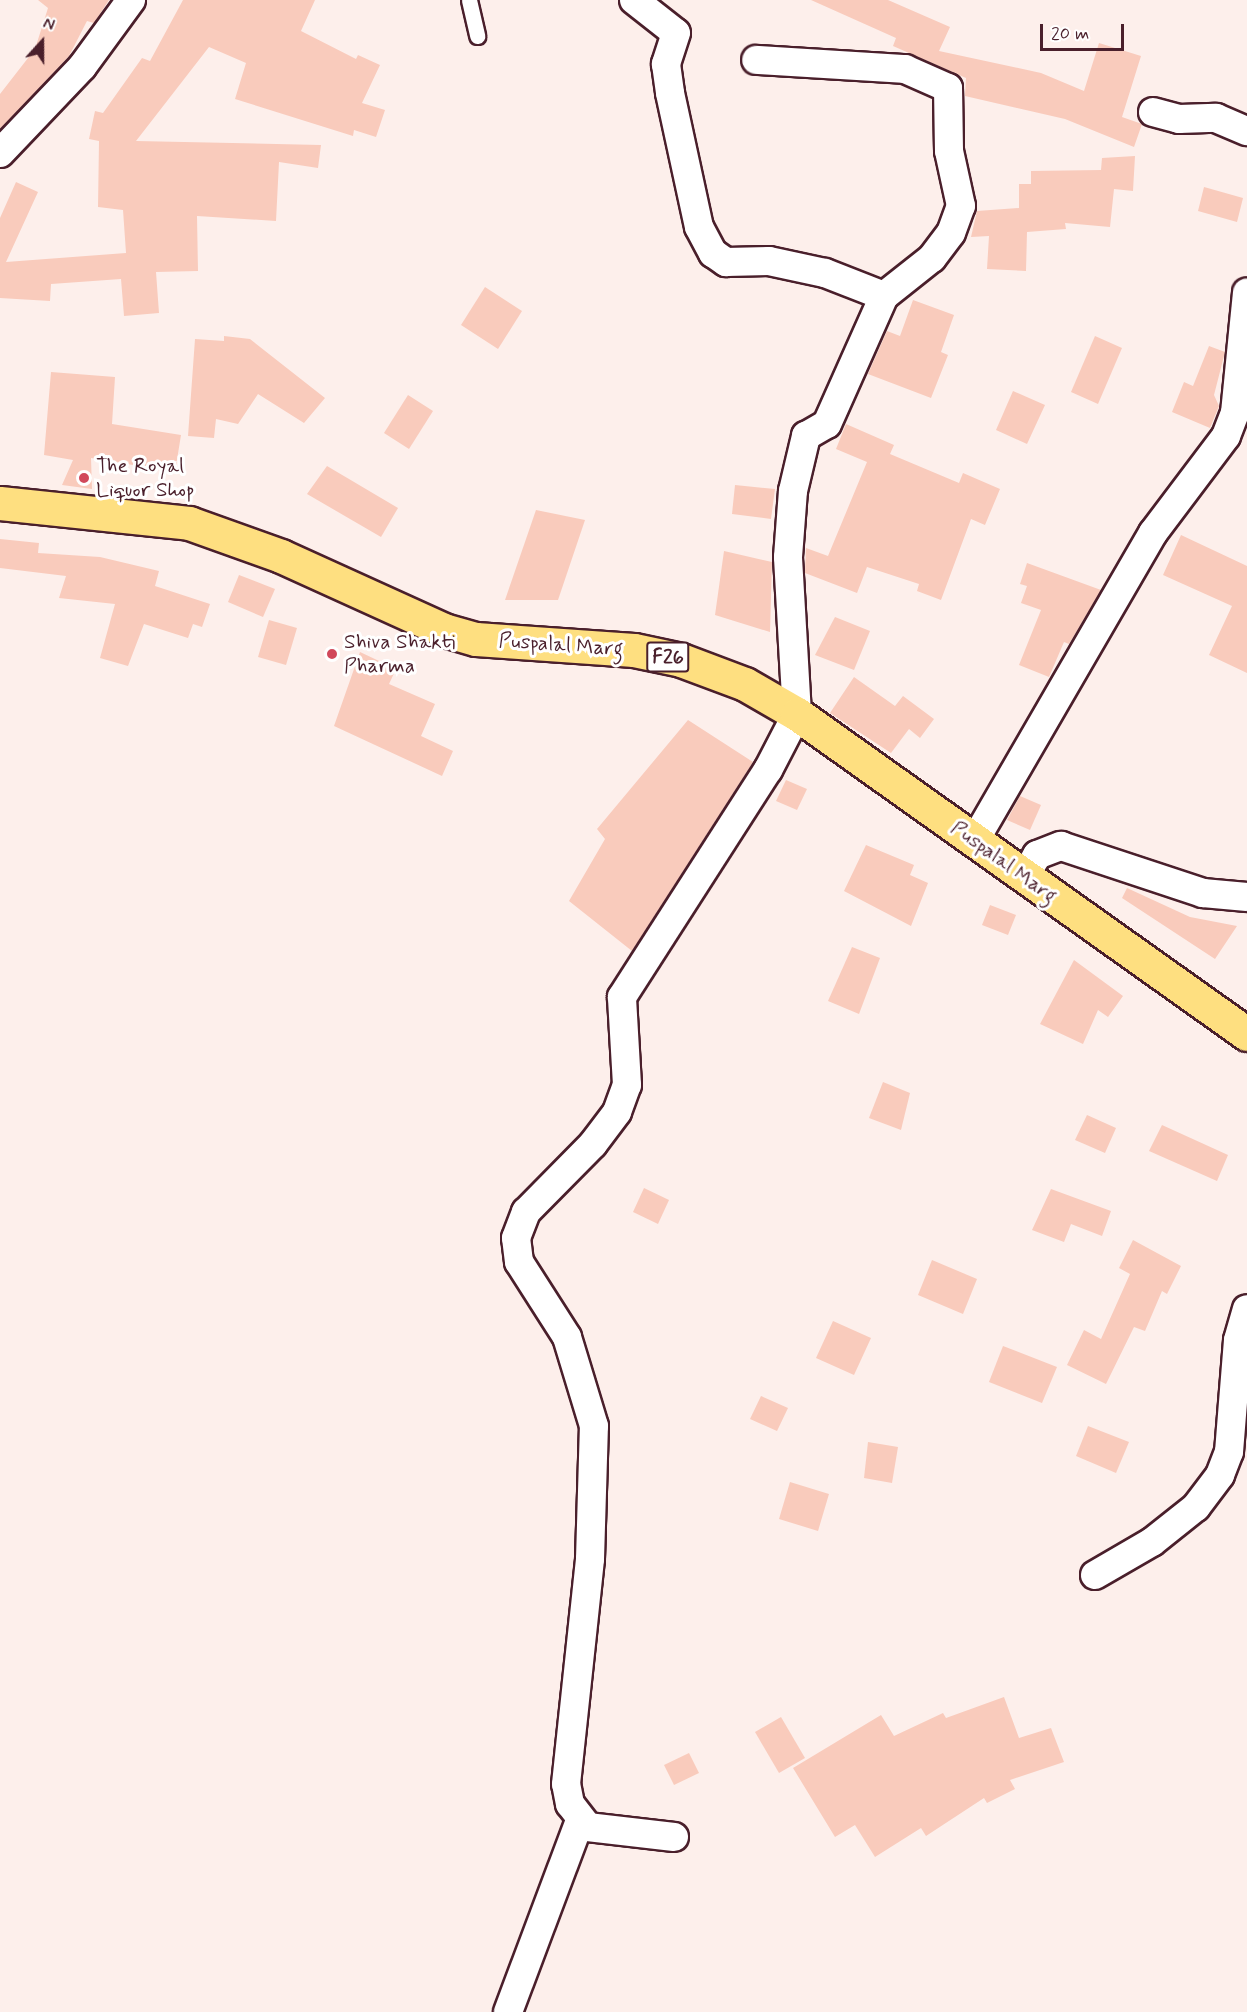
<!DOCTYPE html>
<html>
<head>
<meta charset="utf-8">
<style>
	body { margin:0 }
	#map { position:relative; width:1247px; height:2012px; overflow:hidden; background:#fdefeb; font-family:Mynerve,sans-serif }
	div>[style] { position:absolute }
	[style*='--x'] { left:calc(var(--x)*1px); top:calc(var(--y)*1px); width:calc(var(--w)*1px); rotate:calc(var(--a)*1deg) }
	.building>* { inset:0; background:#f9cbbc }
	.roads { filter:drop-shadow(2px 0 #4a1f2b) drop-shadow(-2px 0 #4a1f2b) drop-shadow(0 2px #4a1f2b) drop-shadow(0 -2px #4a1f2b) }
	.lane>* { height:15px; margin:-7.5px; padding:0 7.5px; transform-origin:7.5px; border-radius:7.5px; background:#fff }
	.street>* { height:28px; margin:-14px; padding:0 14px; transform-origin:14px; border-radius:14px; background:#fff }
	.primary>* { height:33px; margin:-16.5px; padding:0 16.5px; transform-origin:16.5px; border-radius:16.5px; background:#fedf80 }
	.dots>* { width:16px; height:16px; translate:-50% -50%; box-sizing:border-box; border:3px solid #fff; border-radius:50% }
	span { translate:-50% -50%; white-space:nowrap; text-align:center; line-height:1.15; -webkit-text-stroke:6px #fff; paint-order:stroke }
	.shield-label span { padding:2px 4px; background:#fff; border:2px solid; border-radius:4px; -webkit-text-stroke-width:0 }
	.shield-label { font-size:20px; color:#4a1f2b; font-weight:700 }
	.poi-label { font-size:21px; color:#4a1f2b }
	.left { translate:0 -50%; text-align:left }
	.street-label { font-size:21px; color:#4a1f2b }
	.north { position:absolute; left:12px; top:12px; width:60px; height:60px; -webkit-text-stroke:4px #fff; paint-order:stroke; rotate:21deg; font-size:16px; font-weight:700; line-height:24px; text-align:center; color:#4a1f2b }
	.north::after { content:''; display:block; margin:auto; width:21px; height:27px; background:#4a1f2b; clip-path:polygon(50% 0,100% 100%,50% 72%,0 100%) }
	.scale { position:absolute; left:1040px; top:24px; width:84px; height:27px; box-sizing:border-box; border:3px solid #4a1f2b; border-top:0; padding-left:8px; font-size:18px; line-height:21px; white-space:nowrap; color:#4a1f2b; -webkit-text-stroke:4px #fff; paint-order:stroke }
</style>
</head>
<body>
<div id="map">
	<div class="building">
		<i style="clip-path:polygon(38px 0,109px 0,94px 23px,87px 21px,69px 56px,0 129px,0 94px,35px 49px,48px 8px)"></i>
		<i style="clip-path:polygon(183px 0,315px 0,301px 31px,356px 59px,358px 55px,380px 65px,362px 103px,385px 110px,376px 137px,354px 130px,353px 136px,235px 99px,246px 63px,209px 47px,136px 141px,321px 145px,318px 168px,279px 162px,276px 221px,197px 216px,198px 271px,156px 272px,159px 313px,124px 316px,121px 279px,51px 284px,50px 301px,0 298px,0 218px,16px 182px,38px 192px,6px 262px,126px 253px,123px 210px,98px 207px,99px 141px,89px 139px,95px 111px,103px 113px,142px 58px,150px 61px)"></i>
		<i style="clip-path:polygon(811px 0,888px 0,950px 27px,939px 51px,1041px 73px,1084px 91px,1099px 43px,1141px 56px,1122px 117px,1142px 124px,1134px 147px,1065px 119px,965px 96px,966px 78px,893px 46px,896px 38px)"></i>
		<i style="clip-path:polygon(1135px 156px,1133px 191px,1114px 189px,1110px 227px,1065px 223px,1066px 229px,1027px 232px,1026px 271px,987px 269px,989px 236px,971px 237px,977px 211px,1019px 208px,1019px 184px,1031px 184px,1031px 171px,1101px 170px,1102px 158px)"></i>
		<i style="clip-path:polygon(1204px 187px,1243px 198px,1237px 222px,1198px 211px)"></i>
		<i style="clip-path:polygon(485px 287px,522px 311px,498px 349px,461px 325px)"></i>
		<i style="clip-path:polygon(913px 300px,954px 315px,941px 352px,948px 355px,931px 398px,868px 374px,887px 331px,900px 336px)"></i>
		<i style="clip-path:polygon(224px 336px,250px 339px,325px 398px,304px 423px,258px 394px,238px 424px,216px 419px,214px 438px,188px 436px,195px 339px,224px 341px)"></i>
		<i style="clip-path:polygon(1095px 336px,1122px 348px,1098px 404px,1071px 392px)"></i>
		<i style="clip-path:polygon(1209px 346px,1225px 352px,1214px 395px,1219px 406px,1210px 428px,1172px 412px,1184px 382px,1193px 386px)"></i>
		<i style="clip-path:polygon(51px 372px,115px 377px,112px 424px,181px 435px,175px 472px,91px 458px,92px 489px,62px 485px,73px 460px,44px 455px)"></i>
		<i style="clip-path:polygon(1013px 391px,1045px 405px,1027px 444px,996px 430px)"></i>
		<i style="clip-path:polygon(408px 395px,433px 411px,409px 449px,384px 433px)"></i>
		<i style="clip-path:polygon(846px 424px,894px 445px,890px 454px,959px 483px,963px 473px,1000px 489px,985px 525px,971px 519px,941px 600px,917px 591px,919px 584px,867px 567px,857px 593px,805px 573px,806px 548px,828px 556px,867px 462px,836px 449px)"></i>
		<i style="clip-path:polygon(327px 466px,398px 508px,381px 537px,307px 494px)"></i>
		<i style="clip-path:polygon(735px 485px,775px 489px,771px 519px,732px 514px)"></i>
		<i style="clip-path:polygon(536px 510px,585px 520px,558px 600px,505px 600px)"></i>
		<i style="clip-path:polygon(1181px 535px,1247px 566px,1247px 673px,1209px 655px,1232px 606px,1163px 575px)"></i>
		<i style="clip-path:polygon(0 539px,39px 543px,38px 553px,100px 557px,159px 571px,155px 586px,210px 604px,202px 627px,193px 624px,188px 638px,144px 624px,128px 666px,100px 658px,115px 604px,59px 598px,66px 576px,0 568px)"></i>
		<i style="clip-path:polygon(724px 551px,772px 562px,770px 632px,715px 615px)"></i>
		<i style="clip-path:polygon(1027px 563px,1101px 590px,1069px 644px,1064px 642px,1049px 677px,1019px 665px,1041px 610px,1021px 603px,1027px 586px,1020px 584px)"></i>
		<i style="clip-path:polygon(239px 575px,275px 589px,263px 617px,228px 602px)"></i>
		<i style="clip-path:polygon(835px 617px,870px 631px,854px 670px,815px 655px)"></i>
		<i style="clip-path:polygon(269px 620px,297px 628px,286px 665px,258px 657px)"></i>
		<i style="clip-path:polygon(360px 652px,396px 669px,389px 684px,435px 704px,421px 736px,453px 751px,442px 776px,334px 726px)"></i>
		<i style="clip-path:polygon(854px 677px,895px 706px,903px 696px,934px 719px,920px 738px,909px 729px,891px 753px,830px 713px)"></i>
		<i style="clip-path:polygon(688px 720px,753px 762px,632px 951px,569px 901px,605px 839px,597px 829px)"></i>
		<i style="clip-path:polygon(786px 780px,807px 789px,797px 810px,776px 801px)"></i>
		<i style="clip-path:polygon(1020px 796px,1041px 805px,1030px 830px,1007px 820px)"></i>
		<i style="clip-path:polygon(866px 845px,914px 865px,910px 875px,928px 883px,911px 926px,844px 891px)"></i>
		<i style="clip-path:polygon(1127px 888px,1190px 917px,1237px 926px,1215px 959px,1122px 898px)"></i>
		<i style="clip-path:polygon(990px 905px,1016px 915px,1008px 935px,982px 925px)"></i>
		<i style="clip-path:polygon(852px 947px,880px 958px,859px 1014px,828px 1001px)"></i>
		<i style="clip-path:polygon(1074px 960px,1123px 996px,1108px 1017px,1098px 1010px,1083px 1044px,1040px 1024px)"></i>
		<i style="clip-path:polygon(883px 1082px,910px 1093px,901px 1130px,869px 1118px)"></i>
		<i style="clip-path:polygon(1087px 1115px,1116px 1128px,1105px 1153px,1075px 1140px)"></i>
		<i style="clip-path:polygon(1162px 1125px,1228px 1155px,1217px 1181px,1149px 1151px)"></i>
		<i style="clip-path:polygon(644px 1188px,669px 1200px,658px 1224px,633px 1212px)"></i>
		<i style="clip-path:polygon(1051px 1189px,1111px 1211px,1102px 1236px,1071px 1224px,1064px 1242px,1032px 1230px)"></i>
		<i style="clip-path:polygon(1133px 1240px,1181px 1266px,1167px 1294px,1162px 1291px,1145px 1331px,1134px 1327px,1106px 1384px,1067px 1365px,1084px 1330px,1101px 1339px,1130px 1274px,1119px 1268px)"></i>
		<i style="clip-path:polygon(932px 1260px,977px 1279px,963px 1314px,918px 1295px)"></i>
		<i style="clip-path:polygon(833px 1321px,871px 1338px,854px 1375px,816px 1358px)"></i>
		<i style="clip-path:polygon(1003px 1346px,1057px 1367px,1042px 1403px,989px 1382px)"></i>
		<i style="clip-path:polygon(761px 1396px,788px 1408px,777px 1431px,750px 1419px)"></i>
		<i style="clip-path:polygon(1088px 1426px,1129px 1442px,1116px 1473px,1076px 1456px)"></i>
		<i style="clip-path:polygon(868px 1442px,898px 1447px,892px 1483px,864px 1478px)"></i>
		<i style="clip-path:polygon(790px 1482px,829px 1494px,818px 1531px,779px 1519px)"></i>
		<i style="clip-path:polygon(1004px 1697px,1019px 1738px,1051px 1728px,1064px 1762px,1010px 1780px,1015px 1789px,987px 1803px,984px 1798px,926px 1836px,921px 1828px,875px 1857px,855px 1825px,835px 1837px,793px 1768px,881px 1715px,894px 1736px,943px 1713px,946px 1718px)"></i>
		<i style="clip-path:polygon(781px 1717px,805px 1758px,779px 1773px,755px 1732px)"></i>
		<i style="clip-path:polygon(689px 1753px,699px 1773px,674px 1785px,664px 1765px)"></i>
	</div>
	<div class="roads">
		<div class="lane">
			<i style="--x:469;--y:0;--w:37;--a:77"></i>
		</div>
		<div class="street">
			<i style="--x:634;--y:0;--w:53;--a:38.2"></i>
			<i style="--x:676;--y:33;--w:33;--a:108"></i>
			<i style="--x:666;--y:64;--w:29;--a:82"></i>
			<i style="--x:670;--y:93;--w:137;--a:77.8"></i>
			<i style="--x:699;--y:227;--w:30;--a:62"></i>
			<i style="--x:713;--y:253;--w:16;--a:35"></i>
			<i style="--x:726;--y:262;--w:43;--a:-1.3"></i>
			<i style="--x:769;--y:261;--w:57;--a:12.1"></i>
			<i style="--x:825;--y:273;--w:63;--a:21.3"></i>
			<i style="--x:1153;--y:112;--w:27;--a:15"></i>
			<i style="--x:1179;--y:119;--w:37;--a:-2"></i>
			<i style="--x:1216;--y:118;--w:34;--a:23"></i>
			<i style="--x:0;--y:153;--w:119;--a:-46.4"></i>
			<i style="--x:82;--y:67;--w:83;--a:-53.8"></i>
			<i style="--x:975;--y:840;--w:355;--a:-59.9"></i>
			<i style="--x:1153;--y:533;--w:121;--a:-53"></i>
			<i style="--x:1226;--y:436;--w:25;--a:-69"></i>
			<i style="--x:1235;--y:413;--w:121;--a:-84.3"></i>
			<i style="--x:1024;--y:877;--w:26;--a:-59"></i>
			<i style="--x:1037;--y:855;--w:26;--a:-21"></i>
			<i style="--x:1061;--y:846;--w:150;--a:18.3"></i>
			<i style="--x:1203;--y:893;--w:44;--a:5.2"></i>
			<i style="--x:1095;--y:1575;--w:66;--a:-30.1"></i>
			<i style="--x:1152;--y:1542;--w:56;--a:-38.5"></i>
			<i style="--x:1196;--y:1507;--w:40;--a:-53"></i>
			<i style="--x:1220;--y:1475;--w:25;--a:-69"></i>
			<i style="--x:1229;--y:1452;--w:112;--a:-85.4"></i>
			<i style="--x:1238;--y:1340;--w:32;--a:-74"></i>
			<i style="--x:674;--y:1837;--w:87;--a:-173.4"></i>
			<i style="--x:588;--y:1827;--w:29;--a:-128"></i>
			<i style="--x:570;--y:1804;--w:20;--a:-101"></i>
			<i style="--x:566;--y:1784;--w:226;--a:-83.9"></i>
			<i style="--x:590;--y:1559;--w:133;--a:-88.3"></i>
			<i style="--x:594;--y:1426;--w:93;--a:-106.9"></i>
			<i style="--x:567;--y:1337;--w:89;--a:-122.6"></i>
			<i style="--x:519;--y:1262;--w:24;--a:-97"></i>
			<i style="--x:516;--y:1238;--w:28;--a:-69"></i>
			<i style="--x:526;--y:1212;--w:95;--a:-45.4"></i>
			<i style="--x:593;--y:1144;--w:40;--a:-53"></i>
			<i style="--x:617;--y:1112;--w:29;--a:-70"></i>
			<i style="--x:627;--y:1085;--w:88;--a:-93.3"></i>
			<i style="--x:622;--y:997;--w:270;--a:-57.3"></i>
			<i style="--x:768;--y:770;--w:63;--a:-62.6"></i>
			<i style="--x:797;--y:714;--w:157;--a:-93.3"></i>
			<i style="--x:788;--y:557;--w:66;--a:-85.7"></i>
			<i style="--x:793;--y:491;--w:57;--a:-76.7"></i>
			<i style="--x:806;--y:436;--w:24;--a:-30"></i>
			<i style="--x:827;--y:424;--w:140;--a:-66"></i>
			<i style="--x:884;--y:296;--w:61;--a:-38.4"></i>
			<i style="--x:932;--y:258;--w:31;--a:-53"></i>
			<i style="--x:951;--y:233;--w:29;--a:-70"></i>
			<i style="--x:961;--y:206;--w:56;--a:-102.3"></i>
			<i style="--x:949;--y:151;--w:63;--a:-90.9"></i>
			<i style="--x:948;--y:88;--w:47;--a:-156.2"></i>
			<i style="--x:905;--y:69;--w:149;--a:-176.5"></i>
			<i style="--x:508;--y:2012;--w:205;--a:-69.4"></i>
		</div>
		<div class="primary">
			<i style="--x:0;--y:503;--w:190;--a:6"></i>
			<i style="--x:189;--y:523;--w:98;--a:19.7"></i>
			<i style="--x:281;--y:556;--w:179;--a:24.4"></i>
			<i style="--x:444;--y:630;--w:33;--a:16"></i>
			<i style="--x:476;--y:639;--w:158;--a:4"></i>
			<i style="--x:634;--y:650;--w:48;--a:12"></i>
			<i style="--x:681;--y:660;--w:68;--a:20.6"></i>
			<i style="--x:745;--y:684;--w:60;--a:30"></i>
			<i style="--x:797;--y:714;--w:552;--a:35.42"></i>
		</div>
	</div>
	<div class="dots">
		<i style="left:84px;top:478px;background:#d1495b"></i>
		<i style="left:332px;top:654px;background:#d1495b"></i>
	</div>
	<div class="shield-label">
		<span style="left:668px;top:657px">F26</span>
	</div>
	<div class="poi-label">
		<span class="left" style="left:96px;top:478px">The Royal<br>Liquor Shop</span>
		<span class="left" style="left:344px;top:654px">Shiva Shakti<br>Pharma</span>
	</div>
	<div class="street-label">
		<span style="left:561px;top:645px;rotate:4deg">Puspalal Marg</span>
		<span style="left:1004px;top:862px;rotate:36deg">Puspalal Marg</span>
	</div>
	<div class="north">N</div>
	<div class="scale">20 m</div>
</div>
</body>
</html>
